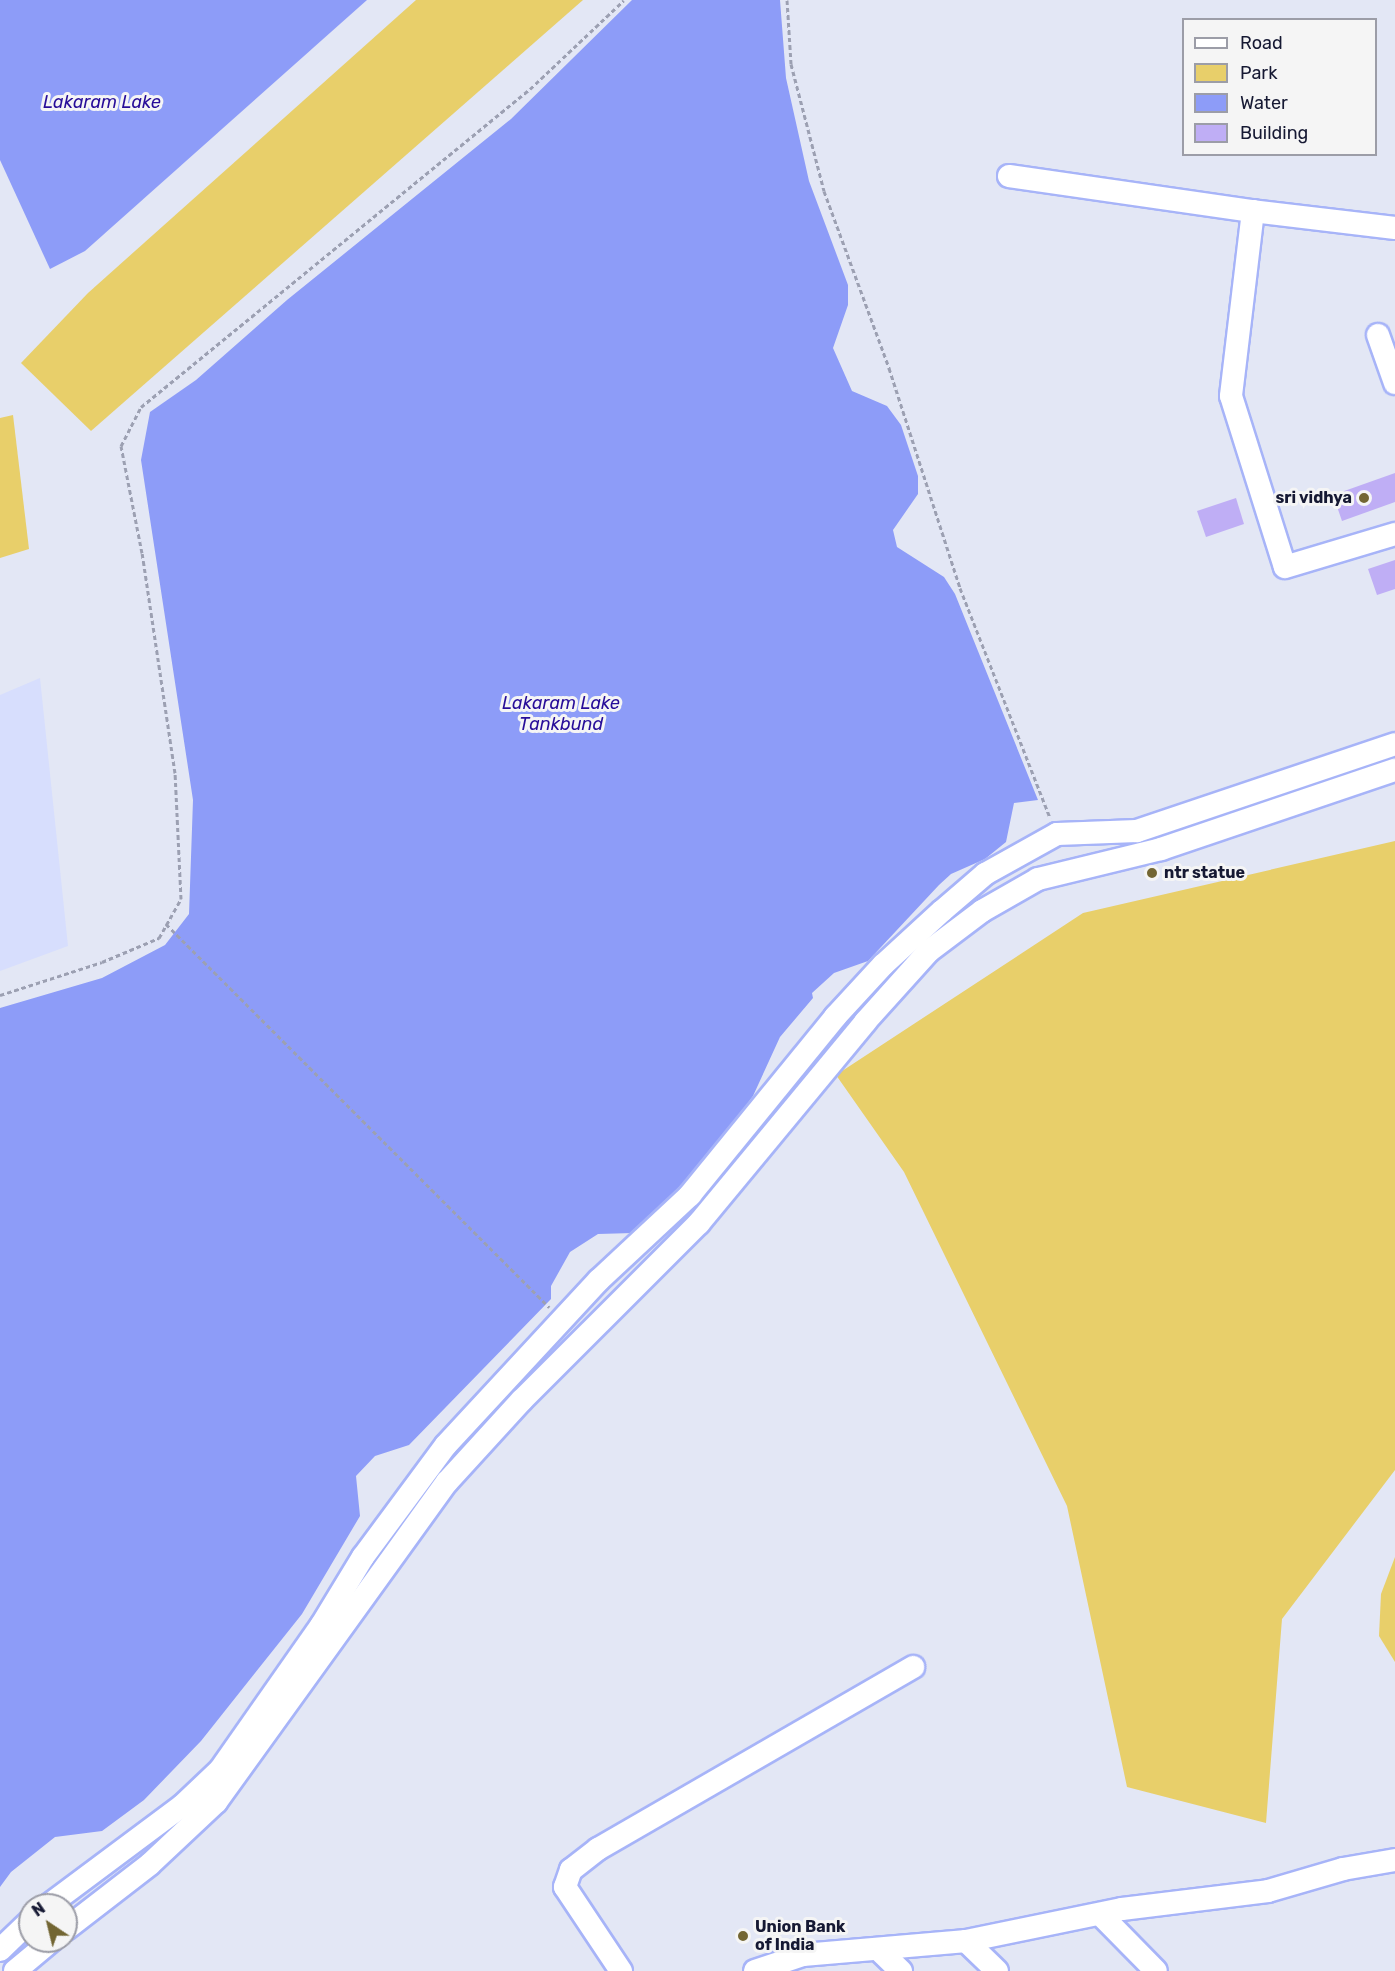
<!DOCTYPE html>
<html>
<head>
<meta charset="utf-8">
<style>
	body { margin:0 }
	#map { position:relative; width:1395px; height:1971px; overflow:hidden; background:#e3e7f5; font-family:Rubik,sans-serif }
	div>[style] { position:absolute }
	[style*='--x'] { left:calc(var(--x)*1px); top:calc(var(--y)*1px); width:calc(var(--w)*1px); rotate:calc(var(--a)*1deg) }
	.built>* { inset:0; background:#d7defd }
	.green>* { inset:0; background:#e8cf6a }
	.water>* { inset:0; background:#8d9cf8 }
	.building>* { inset:0; background:#bfaef5 }
	.path>* { height:3px; margin-top:-1.5px; transform-origin:0; background:repeating-linear-gradient(90deg,#9ca0b2 0 4.5px,transparent 0 7.5px) }
	.roads { filter:drop-shadow(2px 0 #a7b4f8) drop-shadow(-2px 0 #a7b4f8) drop-shadow(0 2px #a7b4f8) drop-shadow(0 -2px #a7b4f8) }
	.minor>* { height:22px; margin:-11px; padding:0 11px; transform-origin:11px; border-radius:11px; background:#fff }
	.dots>* { width:16px; height:16px; translate:-50% -50%; box-sizing:border-box; border:3px solid #f5f5f5; border-radius:50% }
	span { translate:-50% -50%; white-space:nowrap; text-align:center; line-height:1.15; -webkit-text-stroke:6px #f5f5f5; paint-order:stroke }
	.poi-label { font-size:16px; color:#161933; font-weight:700 }
	.right { translate:-100% -50%; text-align:right }
	.left { translate:0 -50%; text-align:left }
	.water-label { font-size:18px; color:#270d99; font-style:italic }
	.legend { position:absolute; left:1182px; top:18px; width:195px; height:138px; box-sizing:border-box; background:#f5f5f5; border:2px solid #9c9da7; margin:0; padding:8px 10px; list-style:none; font-size:18px; color:#161933 }
	.legend li { display:flex; align-items:center; gap:12px; height:30px }
	.legend b { width:30px; border:2px solid #9c9da7 }
	.north { position:absolute; left:18px; top:1893px; width:60px; height:60px; box-sizing:border-box; background:#f5f5f5; border:2px solid #9c9da7; border-radius:50%; rotate:325deg; font-size:16px; font-weight:700; line-height:24px; text-align:center; color:#161933 }
	.north::after { content:''; display:block; margin:auto; width:21px; height:27px; background:#736633; clip-path:polygon(50% 0,100% 100%,50% 72%,0 100%) }
</style>
</head>
<body>
<div id="map">
	<div class="built">
		<i style="clip-path:polygon(40px 678px,68px 946px,0 971px,0 695px)"></i>
	</div>
	<div class="green">
		<i style="clip-path:polygon(416px 0,583px 0,91px 431px,21px 363px,88px 293px)"></i>
		<i style="clip-path:polygon(13px 415px,29px 549px,0 558px,0 418px)"></i>
		<i style="clip-path:polygon(1395px 841px,1395px 1470px,1282px 1619px,1266px 1823px,1127px 1787px,1067px 1506px,904px 1172px,836px 1075px,1083px 913px)"></i>
		<i style="clip-path:polygon(1395px 1557px,1395px 1662px,1379px 1636px,1381px 1594px)"></i>
	</div>
	<div class="water">
		<i style="clip-path:polygon(0 0,367px 0,85px 251px,50px 269px,0 160px)"></i>
		<i style="clip-path:polygon(632px 0,780px 0,786px 78px,809px 181px,848px 285px,848px 305px,833px 348px,852px 391px,887px 406px,901px 425px,918px 476px,918px 494px,893px 530px,897px 547px,944px 577px,955px 594px,1038px 800px,1014px 803px,1006px 842px,985px 859px,951px 874px,939px 885px,868px 961px,834px 973px,812px 993px,813px 998px,780px 1037px,753px 1096px,713px 1151px,648px 1220px,633px 1233px,598px 1234px,570px 1252px,551px 1286px,551px 1299px,409px 1445px,375px 1456px,356px 1476px,360px 1516px,302px 1614px,201px 1741px,144px 1800px,102px 1831px,55px 1837px,11px 1872px,0 1887px,0 1008px,102px 978px,165px 945px,189px 914px,193px 800px,141px 460px,150px 412px,196px 380px,287px 300px,511px 119px)"></i>
	</div>
	<div class="building">
		<i style="clip-path:polygon(1395px 473px,1395px 502px,1342px 521px,1333px 495px)"></i>
		<i style="clip-path:polygon(1236px 498px,1244px 524px,1206px 537px,1197px 511px)"></i>
		<i style="clip-path:polygon(1395px 560px,1395px 589px,1377px 595px,1368px 569px)"></i>
	</div>
	<div class="path">
		<i style="--x:787;--y:0;--w:64;--a:86.4"></i>
		<i style="--x:791;--y:64;--w:131;--a:75.4"></i>
		<i style="--x:824;--y:191;--w:189;--a:69.8"></i>
		<i style="--x:889;--y:368;--w:231;--a:72.1"></i>
		<i style="--x:960;--y:588;--w:247;--a:68.6"></i>
		<i style="--x:166;--y:924;--w:542;--a:45"></i>
		<i style="--x:0;--y:995;--w:107;--a:-17.9"></i>
		<i style="--x:102;--y:962;--w:62;--a:-22.8"></i>
		<i style="--x:159;--y:938;--w:45;--a:-60.6"></i>
		<i style="--x:181;--y:899;--w:126;--a:-92.7"></i>
		<i style="--x:175;--y:773;--w:222;--a:-98.5"></i>
		<i style="--x:142;--y:553;--w:109;--a:-101.1"></i>
		<i style="--x:121;--y:446;--w:44;--a:-62.9"></i>
		<i style="--x:141;--y:407;--w:502;--a:-39.27"></i>
		<i style="--x:530;--y:89;--w:129;--a:-43.4"></i>
	</div>
	<div class="roads">
		<div class="minor">
			<i style="--x:1009;--y:176;--w:246;--a:8.2"></i>
			<i style="--x:1395;--y:228;--w:143;--a:-173.2"></i>
			<i style="--x:1253;--y:211;--w:186;--a:96.8"></i>
			<i style="--x:1231;--y:396;--w:179;--a:72.5"></i>
			<i style="--x:1285;--y:567;--w:115;--a:-16.7"></i>
			<i style="--x:1378;--y:335;--w:51;--a:70.5"></i>
			<i style="--x:49;--y:1905;--w:166;--a:-36.7"></i>
			<i style="--x:182;--y:1806;--w:52;--a:-43.5"></i>
			<i style="--x:220;--y:1770;--w:176;--a:-55"></i>
			<i style="--x:321;--y:1626;--w:81;--a:-58.7"></i>
			<i style="--x:363;--y:1557;--w:139;--a:-53.5"></i>
			<i style="--x:446;--y:1445;--w:225;--a:-47.2"></i>
			<i style="--x:599;--y:1280;--w:125;--a:-43"></i>
			<i style="--x:690;--y:1195;--w:230;--a:-50.8"></i>
			<i style="--x:835;--y:1017;--w:71;--a:-47.3"></i>
			<i style="--x:883;--y:965;--w:80;--a:-42.5"></i>
			<i style="--x:942;--y:911;--w:57;--a:-40.7"></i>
			<i style="--x:985;--y:874;--w:82;--a:-29.1"></i>
			<i style="--x:1057;--y:834;--w:80;--a:-2.1"></i>
			<i style="--x:1137;--y:831;--w:272;--a:-18.6"></i>
			<i style="--x:1101;--y:1915;--w:78;--a:45.5"></i>
			<i style="--x:66;--y:1929;--w:106;--a:-37.7"></i>
			<i style="--x:150;--y:1864;--w:91;--a:-43.2"></i>
			<i style="--x:216;--y:1802;--w:395;--a:-54.2"></i>
			<i style="--x:447;--y:1482;--w:111;--a:-47.6"></i>
			<i style="--x:522;--y:1400;--w:250;--a:-45"></i>
			<i style="--x:699;--y:1223;--w:261;--a:-50.4"></i>
			<i style="--x:865;--y:1022;--w:96;--a:-48"></i>
			<i style="--x:929;--y:951;--w:66;--a:-37"></i>
			<i style="--x:982;--y:911;--w:64;--a:-29.7"></i>
			<i style="--x:1038;--y:879;--w:127;--a:-13.7"></i>
			<i style="--x:1161;--y:849;--w:247;--a:-18.7"></i>
			<i style="--x:966;--y:1941;--w:43;--a:44.1"></i>
			<i style="--x:878;--y:1949;--w:32;--a:44"></i>
			<i style="--x:0;--y:1950;--w:42;--a:-44"></i>
			<i style="--x:15;--y:1971;--w:47;--a:-39.8"></i>
			<i style="--x:621;--y:1971;--w:101;--a:-123.7"></i>
			<i style="--x:565;--y:1887;--w:18;--a:-71"></i>
			<i style="--x:571;--y:1870;--w:34;--a:-38"></i>
			<i style="--x:598;--y:1849;--w:364;--a:-30"></i>
			<i style="--x:755;--y:1971;--w:51;--a:-18.4"></i>
			<i style="--x:803;--y:1955;--w:164;--a:-4.9"></i>
			<i style="--x:966;--y:1941;--w:159;--a:-11.6"></i>
			<i style="--x:1122;--y:1909;--w:147;--a:-7"></i>
			<i style="--x:1268;--y:1891;--w:78;--a:-16.3"></i>
			<i style="--x:1343;--y:1869;--w:53;--a:-9.8"></i>
		</div>
	</div>
	<div class="dots">
		<i style="left:1364px;top:498px;background:#736633"></i>
		<i style="left:1152px;top:873px;background:#736633"></i>
		<i style="left:743px;top:1936px;background:#736633"></i>
	</div>
	<div class="poi-label">
		<span class="right" style="left:1352px;top:498px">sri vidhya</span>
		<span class="left" style="left:1164px;top:873px">ntr statue</span>
		<span class="left" style="left:755px;top:1936px">Union Bank<br>of India</span>
	</div>
	<div class="water-label">
		<span style="left:102px;top:102px">Lakaram Lake</span>
		<span style="left:561px;top:714px">Lakaram Lake<br>Tankbund</span>
	</div>
	<ul class="legend">
	<li><b style="height:8px;background:#fff"></b>Road</li>
	<li><b style="height:16px;background:#e8cf6a"></b>Park</li>
	<li><b style="height:16px;background:#8d9cf8"></b>Water</li>
	<li><b style="height:16px;background:#bfaef5"></b>Building</li>
	</ul>
	<div class="north">N</div>
</div>
</body>
</html>
